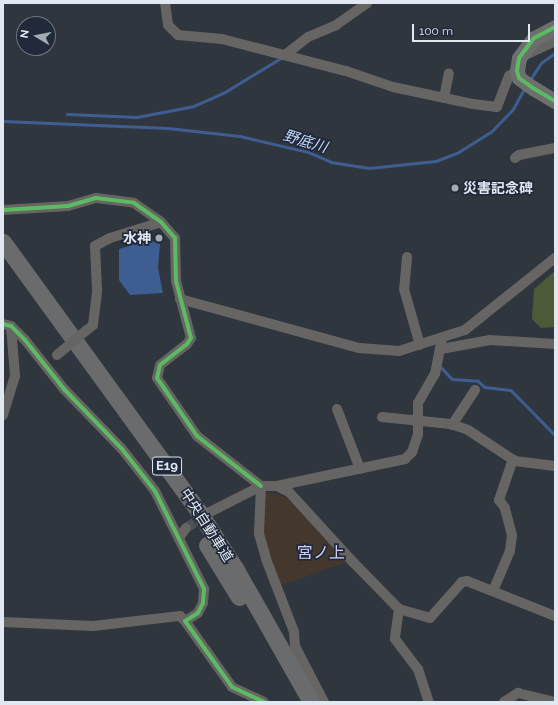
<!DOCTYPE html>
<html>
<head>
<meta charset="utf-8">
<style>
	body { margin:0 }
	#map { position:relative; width:558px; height:705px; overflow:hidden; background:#30363e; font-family:Raleway,"Noto Sans JP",sans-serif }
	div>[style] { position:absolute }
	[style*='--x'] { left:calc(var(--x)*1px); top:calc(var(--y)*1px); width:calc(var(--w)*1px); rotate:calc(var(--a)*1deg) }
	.education>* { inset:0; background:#44382e }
	.green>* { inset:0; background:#4d5a38 }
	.water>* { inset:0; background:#3e5e92 }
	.stream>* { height:2.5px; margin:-1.25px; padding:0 1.25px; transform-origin:1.25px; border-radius:1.25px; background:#3e5e92 }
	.minor-tunnel>* { height:10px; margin-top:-5px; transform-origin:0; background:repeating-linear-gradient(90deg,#4b5159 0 10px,transparent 0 15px) }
	.minor>* { height:10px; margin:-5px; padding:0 5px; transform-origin:5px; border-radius:5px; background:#666563 }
	.primary>* { height:15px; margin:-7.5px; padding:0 7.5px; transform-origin:7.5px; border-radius:7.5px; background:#6d6e6e }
	.motorway>* { height:17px; margin:-8.5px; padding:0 8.5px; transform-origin:8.5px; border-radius:8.5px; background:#6a6b6c }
	.minor-bridge>* { height:10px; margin:-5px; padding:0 5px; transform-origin:5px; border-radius:5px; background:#666563 }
	.cycleway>* { height:4px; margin:-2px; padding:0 2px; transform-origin:2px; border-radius:2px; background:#5cba63 }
	.dots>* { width:11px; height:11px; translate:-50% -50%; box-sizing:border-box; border:2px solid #212a3a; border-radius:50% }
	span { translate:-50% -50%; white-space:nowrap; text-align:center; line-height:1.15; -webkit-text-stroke:3.5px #212a3a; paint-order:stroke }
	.shield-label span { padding:1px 3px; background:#212a3a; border:1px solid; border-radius:3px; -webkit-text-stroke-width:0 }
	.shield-label { font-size:13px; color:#e1e8f2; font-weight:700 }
	.poi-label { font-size:14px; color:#e1e8f2; font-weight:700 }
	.left { translate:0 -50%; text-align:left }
	.right { translate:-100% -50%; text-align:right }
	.street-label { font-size:14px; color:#e1e8f2 }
	.water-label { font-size:15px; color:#c1d6f8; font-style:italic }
	.quarter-label { font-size:16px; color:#cfcffb }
	.frame { position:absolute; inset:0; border:4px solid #e1e8f2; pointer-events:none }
	.north { position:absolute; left:16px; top:16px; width:40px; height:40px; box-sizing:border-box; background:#212a3a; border:1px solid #6e7684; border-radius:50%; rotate:280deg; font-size:11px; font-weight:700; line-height:16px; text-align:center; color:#e1e8f2 }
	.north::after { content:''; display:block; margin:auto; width:14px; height:18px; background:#a3aab3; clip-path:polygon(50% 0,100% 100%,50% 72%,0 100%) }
	.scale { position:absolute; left:412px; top:24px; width:118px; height:18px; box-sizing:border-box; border:2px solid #e1e8f2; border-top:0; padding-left:5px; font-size:12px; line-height:14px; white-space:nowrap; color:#e1e8f2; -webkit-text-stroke:3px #212a3a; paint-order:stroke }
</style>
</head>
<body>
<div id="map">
	<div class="education">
		<i style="clip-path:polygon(271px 492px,287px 498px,346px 562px,279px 586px,263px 533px,264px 493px)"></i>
	</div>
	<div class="green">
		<i style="clip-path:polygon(555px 271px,555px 327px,541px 328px,532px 319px,534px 289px)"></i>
	</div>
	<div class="water">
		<i style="clip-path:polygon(149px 240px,160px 244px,158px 268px,163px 293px,130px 295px,119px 280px,119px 249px)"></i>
	</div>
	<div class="stream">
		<i style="--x:530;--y:80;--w:20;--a:-57"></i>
		<i style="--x:541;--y:63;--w:17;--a:-36"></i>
		<i style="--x:67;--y:114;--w:70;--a:2.5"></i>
		<i style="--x:137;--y:117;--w:58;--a:-10.9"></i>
		<i style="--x:194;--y:106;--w:34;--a:-24"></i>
		<i style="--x:225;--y:92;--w:66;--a:-31.3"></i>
		<i style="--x:3;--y:121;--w:165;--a:2.4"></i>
		<i style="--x:168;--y:128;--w:72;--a:6.3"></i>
		<i style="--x:240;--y:136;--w:70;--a:13.2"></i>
		<i style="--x:308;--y:152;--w:25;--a:23"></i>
		<i style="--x:331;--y:162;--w:38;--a:9"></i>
		<i style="--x:369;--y:168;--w:67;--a:-6"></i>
		<i style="--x:436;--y:161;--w:22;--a:-21"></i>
		<i style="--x:457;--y:153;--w:40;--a:-32"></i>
		<i style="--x:491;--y:132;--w:32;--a:-46"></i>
		<i style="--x:513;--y:109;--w:23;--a:-61"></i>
		<i style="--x:441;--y:367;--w:16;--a:47"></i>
		<i style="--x:452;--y:379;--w:26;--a:4"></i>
		<i style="--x:478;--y:381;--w:9;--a:41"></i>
		<i style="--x:485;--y:387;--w:26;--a:7"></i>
		<i style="--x:511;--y:390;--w:63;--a:45.6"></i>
	</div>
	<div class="minor-tunnel">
		<i style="--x:186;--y:528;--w:24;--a:-33"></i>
	</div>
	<div class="minor">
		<i style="--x:165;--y:3;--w:22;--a:82"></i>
		<i style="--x:168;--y:25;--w:14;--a:45"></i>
		<i style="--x:178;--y:35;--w:44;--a:5.2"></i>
		<i style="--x:222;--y:39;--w:128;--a:14.5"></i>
		<i style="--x:346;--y:71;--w:50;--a:18.8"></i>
		<i style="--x:393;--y:87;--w:82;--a:12"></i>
		<i style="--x:473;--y:104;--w:24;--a:7"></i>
		<i style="--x:497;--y:107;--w:33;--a:-69"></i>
		<i style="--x:509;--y:76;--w:9;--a:-32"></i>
		<i style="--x:285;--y:55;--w:29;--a:-38"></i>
		<i style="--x:308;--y:37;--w:30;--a:-23"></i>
		<i style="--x:336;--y:25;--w:38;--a:-35"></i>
		<i style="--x:521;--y:57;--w:38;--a:-25"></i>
		<i style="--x:444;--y:98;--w:25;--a:-79"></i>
		<i style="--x:515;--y:158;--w:5;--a:-37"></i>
		<i style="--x:519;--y:155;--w:37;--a:-11"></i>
		<i style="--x:3;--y:210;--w:65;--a:-3.5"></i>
		<i style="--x:68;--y:206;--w:29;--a:-16"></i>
		<i style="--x:96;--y:198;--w:38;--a:7"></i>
		<i style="--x:134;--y:203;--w:33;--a:35"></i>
		<i style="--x:161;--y:222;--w:21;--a:49"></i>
		<i style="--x:175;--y:238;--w:43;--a:88.7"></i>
		<i style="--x:176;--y:281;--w:59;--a:75.3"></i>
		<i style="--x:191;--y:338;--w:7;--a:124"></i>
		<i style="--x:187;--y:344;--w:34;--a:142"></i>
		<i style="--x:160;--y:365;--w:13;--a:103"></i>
		<i style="--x:157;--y:378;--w:70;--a:55.4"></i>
		<i style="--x:197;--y:436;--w:81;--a:38"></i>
		<i style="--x:407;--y:257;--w:32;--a:95"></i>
		<i style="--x:404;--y:289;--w:58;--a:74.1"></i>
		<i style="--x:180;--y:299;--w:186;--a:15.3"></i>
		<i style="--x:359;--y:348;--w:40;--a:4.3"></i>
		<i style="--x:399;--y:351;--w:69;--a:-17.7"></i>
		<i style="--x:465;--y:330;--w:115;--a:-38.7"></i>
		<i style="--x:3;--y:324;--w:8;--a:14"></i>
		<i style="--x:11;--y:326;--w:20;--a:45"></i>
		<i style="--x:25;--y:340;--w:63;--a:51.5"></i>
		<i style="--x:64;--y:389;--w:83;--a:46"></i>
		<i style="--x:122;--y:449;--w:53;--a:51.8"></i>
		<i style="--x:155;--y:491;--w:110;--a:63.4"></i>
		<i style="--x:204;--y:589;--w:14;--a:94"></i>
		<i style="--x:203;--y:603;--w:11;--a:117"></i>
		<i style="--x:198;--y:613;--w:15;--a:148"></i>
		<i style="--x:185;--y:621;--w:81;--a:54.5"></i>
		<i style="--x:232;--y:687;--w:35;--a:25"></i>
		<i style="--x:87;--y:330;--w:8;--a:-40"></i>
		<i style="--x:93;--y:325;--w:35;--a:-83"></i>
		<i style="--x:97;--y:290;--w:44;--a:-92.6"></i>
		<i style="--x:95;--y:246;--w:17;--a:-28"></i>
		<i style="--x:110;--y:238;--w:53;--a:-17.4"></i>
		<i style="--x:441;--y:349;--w:50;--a:-10.4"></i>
		<i style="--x:490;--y:340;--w:65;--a:3.5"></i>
		<i style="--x:337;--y:409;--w:64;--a:69"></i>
		<i style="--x:3;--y:415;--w:41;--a:-72.9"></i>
		<i style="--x:15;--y:376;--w:50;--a:-94.6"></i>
		<i style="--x:382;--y:417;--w:69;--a:5.8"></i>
		<i style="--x:451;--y:424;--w:18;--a:19"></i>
		<i style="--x:468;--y:430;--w:56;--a:33.4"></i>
		<i style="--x:515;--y:461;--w:40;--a:7.1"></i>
		<i style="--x:452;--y:425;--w:42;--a:-56.7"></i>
		<i style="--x:261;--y:486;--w:48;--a:92.4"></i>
		<i style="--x:259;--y:534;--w:26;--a:74"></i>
		<i style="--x:266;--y:559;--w:78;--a:69"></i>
		<i style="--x:294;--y:632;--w:14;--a:86"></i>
		<i style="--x:295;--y:646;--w:63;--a:62.6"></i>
		<i style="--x:277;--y:486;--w:13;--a:27"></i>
		<i style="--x:289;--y:492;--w:95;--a:47.6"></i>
		<i style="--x:353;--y:562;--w:66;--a:45.6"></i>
		<i style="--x:399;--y:609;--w:32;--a:16"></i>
		<i style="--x:430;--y:618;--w:48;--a:-48.4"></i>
		<i style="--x:462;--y:582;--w:5;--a:-11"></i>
		<i style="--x:467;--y:581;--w:95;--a:21.7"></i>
		<i style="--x:208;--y:513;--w:59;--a:-27"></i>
		<i style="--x:261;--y:486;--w:16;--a:0"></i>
		<i style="--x:277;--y:486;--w:131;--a:-11.9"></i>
		<i style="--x:405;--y:459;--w:10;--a:-45"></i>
		<i style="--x:412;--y:452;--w:18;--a:-71"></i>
		<i style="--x:418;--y:435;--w:32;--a:-90"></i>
		<i style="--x:418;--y:403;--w:34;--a:-60"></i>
		<i style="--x:435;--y:374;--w:37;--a:-79"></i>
		<i style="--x:179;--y:538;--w:12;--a:-55"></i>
		<i style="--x:493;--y:591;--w:43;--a:-67"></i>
		<i style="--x:510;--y:551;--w:16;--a:-83"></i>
		<i style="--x:512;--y:535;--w:28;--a:-105"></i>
		<i style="--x:505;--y:508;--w:10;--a:-127"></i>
		<i style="--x:499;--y:500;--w:43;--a:-71.1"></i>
		<i style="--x:399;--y:609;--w:30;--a:98"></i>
		<i style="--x:395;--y:639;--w:38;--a:53"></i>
		<i style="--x:418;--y:669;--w:35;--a:72"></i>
		<i style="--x:3;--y:622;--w:90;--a:2.5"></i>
		<i style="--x:93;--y:626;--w:88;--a:-6.6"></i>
		<i style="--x:180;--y:616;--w:7;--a:45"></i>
		<i style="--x:504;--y:702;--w:17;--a:-33"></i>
		<i style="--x:518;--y:693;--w:38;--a:14"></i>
	</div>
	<div class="primary">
		<i style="--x:555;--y:27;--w:24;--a:152"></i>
		<i style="--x:534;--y:38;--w:25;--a:127"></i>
		<i style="--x:519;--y:58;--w:13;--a:99"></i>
		<i style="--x:517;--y:71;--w:7;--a:74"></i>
		<i style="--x:519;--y:78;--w:17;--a:36"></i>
		<i style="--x:533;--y:88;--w:26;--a:31"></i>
	</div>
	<div class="motorway">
		<i style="--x:3;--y:242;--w:334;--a:54"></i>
		<i style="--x:199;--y:512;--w:67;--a:57.3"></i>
		<i style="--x:235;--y:568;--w:154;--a:60.4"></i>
		<i style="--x:207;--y:545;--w:61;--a:58.4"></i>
	</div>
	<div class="minor-bridge">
		<i style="--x:57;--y:355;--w:39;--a:-40"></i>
	</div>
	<div class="cycleway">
		<i style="--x:555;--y:27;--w:24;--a:152"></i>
		<i style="--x:534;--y:38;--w:25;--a:127"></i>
		<i style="--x:519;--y:58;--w:13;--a:99"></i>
		<i style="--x:517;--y:71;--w:7;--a:74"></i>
		<i style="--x:519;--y:78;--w:17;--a:36"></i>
		<i style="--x:533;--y:88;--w:26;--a:31"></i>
		<i style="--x:3;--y:210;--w:65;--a:-3.5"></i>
		<i style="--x:68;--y:206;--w:29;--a:-16"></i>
		<i style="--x:96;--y:198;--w:38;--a:7"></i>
		<i style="--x:134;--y:203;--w:33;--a:35"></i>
		<i style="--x:161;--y:222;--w:21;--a:49"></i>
		<i style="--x:175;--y:238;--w:43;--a:88.7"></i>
		<i style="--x:176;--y:281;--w:59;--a:75.3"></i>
		<i style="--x:191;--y:338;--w:7;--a:124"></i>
		<i style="--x:187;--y:344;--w:34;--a:142"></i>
		<i style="--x:160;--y:365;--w:13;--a:103"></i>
		<i style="--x:157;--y:378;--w:70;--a:55.4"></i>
		<i style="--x:197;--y:436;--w:81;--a:38"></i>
		<i style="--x:3;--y:324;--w:8;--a:14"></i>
		<i style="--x:11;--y:326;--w:20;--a:45"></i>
		<i style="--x:25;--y:340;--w:63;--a:51.5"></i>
		<i style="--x:64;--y:389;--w:83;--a:46"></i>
		<i style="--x:122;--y:449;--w:53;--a:51.8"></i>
		<i style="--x:155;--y:491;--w:110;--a:63.4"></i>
		<i style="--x:204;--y:589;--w:14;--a:94"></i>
		<i style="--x:203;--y:603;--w:11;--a:117"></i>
		<i style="--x:198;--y:613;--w:15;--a:148"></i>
		<i style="--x:185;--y:621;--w:81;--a:54.5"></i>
		<i style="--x:232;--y:687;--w:35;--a:25"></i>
	</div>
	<div class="dots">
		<i style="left:455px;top:188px;background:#a3aab3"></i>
		<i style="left:159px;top:238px;background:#a3aab3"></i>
	</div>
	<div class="shield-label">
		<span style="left:167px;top:466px">E19</span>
	</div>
	<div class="poi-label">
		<span class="left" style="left:463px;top:188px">災害記念碑</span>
		<span class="right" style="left:151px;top:238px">水神</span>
	</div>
	<div class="street-label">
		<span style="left:207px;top:525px;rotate:57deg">中央自動車道</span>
	</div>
	<div class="water-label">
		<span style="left:305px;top:142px;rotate:17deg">野底川</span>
	</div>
	<div class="quarter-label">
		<span style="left:321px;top:553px">宮ノ上</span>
	</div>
	<div class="frame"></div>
	<div class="north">N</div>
	<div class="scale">100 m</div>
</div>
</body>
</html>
